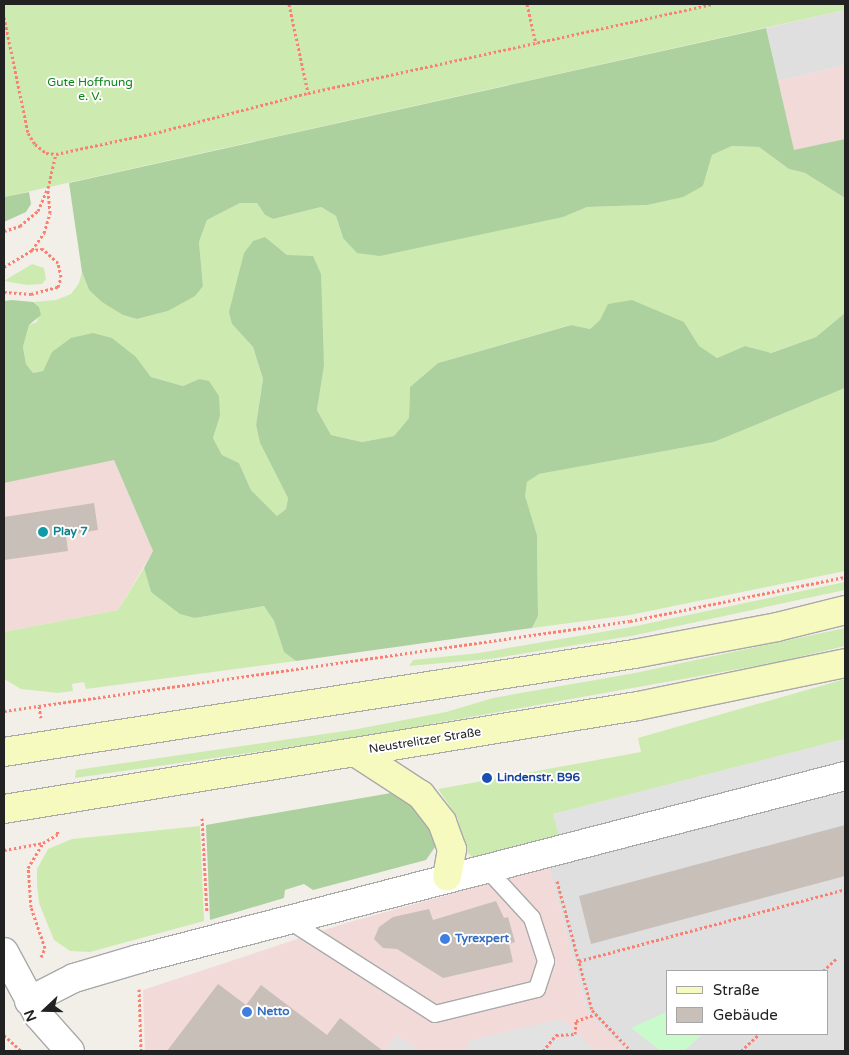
<!DOCTYPE html>
<html>
<head>
<meta charset="utf-8">
<style>
	body { margin:0 }
	#map { position:relative; width:849px; height:1055px; overflow:hidden; background:#f2efe9; font-family:"Varela Round",sans-serif }
	div>[style] { position:absolute }
	[style*='--x'] { left:calc(var(--x)*1px); top:calc(var(--y)*1px); width:calc(var(--w)*1px); rotate:calc(var(--a)*1deg) }
	.residential>* { inset:0; background:#e0dfdf }
	.commercial>* { inset:0; background:#f2dad9 }
	.grass>* { inset:0; background:#cdebb0 }
	.forest>* { inset:0; background:#add19e }
	.park>* { inset:0; background:#c8facc }
	.parking>* { inset:0; background:#e2e2e2 }
	.building>* { inset:0; background:#c7bfb8 }
	.path>* { height:3px; margin-top:-1.5px; transform-origin:0; background:repeating-linear-gradient(90deg,#fa8072 0 2.5px,transparent 0 5px) }
	.roads { filter:drop-shadow(1px 0 #a9a9a9) drop-shadow(-1px 0 #a9a9a9) drop-shadow(0 1px #a9a9a9) drop-shadow(0 -1px #a9a9a9) }
	.service>* { height:16px; margin:-8px; padding:0 8px; transform-origin:8px; border-radius:8px; background:#fff }
	.minor>* { height:28px; margin:-14px; padding:0 14px; transform-origin:14px; border-radius:14px; background:#fff }
	.secondary>* { height:28px; margin:-14px; padding:0 14px; transform-origin:14px; border-radius:14px; background:#f7fabf }
	.dots>* { width:14px; height:14px; translate:-50% -50%; box-sizing:border-box; border:2px solid #fff; border-radius:50% }
	span { translate:-50% -50%; white-space:nowrap; text-align:center; line-height:1.15; -webkit-text-stroke:4px #fff; paint-order:stroke }
	.park-label { font-size:12px; color:#0c8416 }
	.culture-label { font-size:12px; color:#0d838f; font-weight:700 }
	.left { translate:0 -50%; text-align:left }
	.street-label { font-size:12px; color:#222 }
	.transit-label { font-size:12px; color:#164399; font-weight:700 }
	.shop-label { font-size:12px; color:#366cbe; font-weight:700 }
	.frame { position:absolute; inset:0; border:5px solid #222; pointer-events:none }
	.legend { position:absolute; left:666px; top:970px; width:162px; height:65px; box-sizing:border-box; background:#fff; border:1px solid #a7a7a7; margin:0; padding:6px 9px; list-style:none; font-size:15px; color:#222 }
	.legend li { display:flex; align-items:center; gap:10px; height:25px }
	.legend b { width:25px; border:1px solid #a7a7a7 }
	.north { position:absolute; left:20px; top:985px; width:50px; height:50px; -webkit-text-stroke:4px #fff; paint-order:stroke; rotate:249deg; font-size:14px; font-weight:700; line-height:20px; text-align:center; color:#222 }
	.north::after { content:''; display:block; margin:auto; width:18px; height:22px; background:#222; clip-path:polygon(50% 0,100% 100%,50% 72%,0 100%) }
</style>
</head>
<body>
<div id="map">
	<div class="residential">
		<i style="clip-path:polygon(845px 10px,845px 65px,778px 81px,766px 28px)"></i>
		<i style="clip-path:polygon(evenodd,845px 792px,845px 1051px,625px 1051px,587px 1011px,549px 867px,845px 792px,668px 971px,828px 971px,828px 1034px,668px 1034px,668px 971px)"></i>
	</div>
	<div class="commercial">
		<i style="clip-path:polygon(845px 65px,845px 139px,794px 151px,778px 81px)"></i>
		<i style="clip-path:polygon(114px 459px,153px 551px,118px 610px,4px 632px,4px 483px)"></i>
		<i style="clip-path:polygon(549px 867px,587px 1011px,625px 1051px,145px 1051px,143px 990px,346px 923px)"></i>
	</div>
	<div class="grass">
		<i style="clip-path:polygon(4px 4px,845px 4px,845px 10px,4px 197px)"></i>
		<i style="clip-path:polygon(732px 146px,759px 147px,789px 169px,805px 173px,845px 198px,845px 313px,816px 337px,770px 353px,745px 346px,717px 358px,699px 347px,684px 322px,600px 320px,590px 329px,570px 325px,438px 363px,410px 387px,409px 418px,394px 436px,362px 442px,331px 435px,317px 410px,324px 366px,321px 338px,287px 255px,265px 237px,232px 324px,253px 347px,263px 379px,256px 425px,260px 443px,288px 498px,286px 509px,277px 516px,251px 490px,239px 463px,222px 455px,213px 438px,220px 416px,199px 379px,183px 386px,151px 377px,136px 357px,53px 352px,43px 371px,33px 373px,26px 364px,23px 347px,29px 325px,37px 322px,39px 307px,33px 302px,56px 300px,71px 294px,79px 283px,82px 272px,89px 290px,123px 315px,137px 319px,168px 311px,203px 286px,199px 242px,207px 220px,240px 203px,257px 203px,265px 215px,273px 219px,321px 207px,336px 216px,343px 238px,562px 217px,587px 207px,647px 205px,703px 186px,712px 155px)"></i>
		<i style="clip-path:polygon(32px 264px,44px 268px,46px 279px,42px 284px,27px 285px,4px 281px)"></i>
		<i style="clip-path:polygon(845px 388px,845px 571px,630px 615px,532px 628px,538px 616px,537px 535px,524px 495px,527px 482px,539px 474px,714px 442px)"></i>
		<i style="clip-path:polygon(144px 568px,151px 592px,195px 618px,264px 606px,274px 621px,284px 651px,296px 661px,86px 689px,84px 682px,72px 684px,73px 691px,58px 693px,21px 689px,4px 679px,4px 632px,118px 610px)"></i>
		<i style="clip-path:polygon(845px 582px,845px 590px,631px 636px,490px 659px,409px 666px,413px 660px,479px 653px,631px 627px)"></i>
		<i style="clip-path:polygon(845px 628px,845px 646px,783px 661px,353px 738px,75px 778px,76px 770px,352px 730px,446px 712px,493px 698px,635px 673px)"></i>
		<i style="clip-path:polygon(845px 679px,845px 739px,554px 814px,559px 836px,472px 857px,467px 852px,457px 817px,438px 789px,641px 752px,638px 738px)"></i>
		<i style="clip-path:polygon(200px 826px,204px 921px,90px 952px,70px 951px,54px 940px,39px 903px,37px 885px,37px 869px,48px 849px,72px 839px)"></i>
	</div>
	<div class="forest">
		<i style="clip-path:polygon(766px 28px,794px 150px,845px 139px,845px 198px,805px 173px,789px 169px,759px 147px,732px 146px,712px 155px,703px 186px,683px 197px,647px 205px,587px 207px,563px 217px,380px 256px,357px 253px,343px 238px,336px 216px,321px 207px,273px 219px,265px 215px,257px 203px,240px 203px,207px 220px,199px 242px,203px 286px,195px 296px,168px 311px,137px 319px,123px 315px,102px 302px,89px 290px,82px 272px,69px 183px)"></i>
		<i style="clip-path:polygon(29px 192px,31px 204px,26px 212px,4px 222px,4px 197px)"></i>
		<i style="clip-path:polygon(265px 237px,287px 255px,313px 256px,321px 274px,324px 366px,317px 410px,331px 435px,362px 442px,394px 436px,409px 418px,410px 387px,438px 363px,571px 325px,590px 329px,600px 320px,608px 304px,632px 300px,684px 322px,699px 346px,717px 358px,745px 346px,771px 353px,816px 337px,845px 313px,845px 388px,714px 442px,539px 474px,527px 482px,525px 496px,537px 535px,538px 616px,532px 628px,296px 661px,284px 652px,274px 621px,264px 606px,195px 618px,180px 614px,151px 592px,144px 568px,153px 551px,114px 460px,4px 483px,4px 301px,12px 300px,33px 302px,39px 307px,41px 315px,29px 325px,23px 347px,26px 364px,33px 373px,43px 371px,52px 352px,71px 338px,93px 333px,112px 338px,136px 357px,151px 377px,183px 386px,199px 379px,209px 381px,219px 396px,220px 416px,213px 438px,222px 455px,239px 463px,251px 490px,277px 516px,286px 509px,288px 498px,260px 443px,256px 425px,263px 379px,253px 347px,232px 324px,229px 312px,244px 253px,253px 241px)"></i>
		<i style="clip-path:polygon(391px 793px,407px 800px,434px 832px,435px 847px,426px 860px,313px 890px,304px 884px,285px 890px,284px 898px,210px 920px,206px 825px)"></i>
	</div>
	<div class="park">
		<i style="clip-path:polygon(668px 1011px,668px 1034px,703px 1034px,684px 1051px,661px 1051px,631px 1028px)"></i>
	</div>
	<div class="parking">
		<i style="clip-path:polygon(845px 739px,845px 762px,559px 836px,553px 814px)"></i>
		<i style="clip-path:polygon(561px 1019px,597px 1051px,463px 1051px,471px 1040px)"></i>
		<i style="clip-path:polygon(397px 1035px,418px 1050px,420px 1051px,385px 1051px)"></i>
	</div>
	<div class="building">
		<i style="clip-path:polygon(94px 503px,98px 530px,66px 535px,68px 551px,4px 560px,4px 517px)"></i>
		<i style="clip-path:polygon(845px 825px,845px 876px,591px 944px,579px 896px)"></i>
		<i style="clip-path:polygon(496px 901px,504px 918px,508px 917px,515px 942px,509px 944px,513px 962px,443px 978px,397px 949px,383px 948px,374px 939px,379px 927px,393px 917px,429px 909px,433px 920px)"></i>
		<i style="clip-path:polygon(218px 984px,246px 1005px,261px 985px,327px 1035px,340px 1018px,383px 1051px,167px 1051px)"></i>
	</div>
	<div class="path">
		<i style="--x:289;--y:4;--w:91;--a:77.9"></i>
		<i style="--x:527;--y:4;--w:41;--a:77.3"></i>
		<i style="--x:4;--y:17;--w:118;--a:78.3"></i>
		<i style="--x:28;--y:133;--w:13;--a:58"></i>
		<i style="--x:35;--y:144;--w:14;--a:39"></i>
		<i style="--x:46;--y:153;--w:10;--a:6"></i>
		<i style="--x:56;--y:154;--w:105;--a:-12.1"></i>
		<i style="--x:159;--y:132;--w:154;--a:-14.7"></i>
		<i style="--x:308;--y:93;--w:415;--a:-12.4"></i>
		<i style="--x:4;--y:231;--w:17;--a:-17"></i>
		<i style="--x:20;--y:226;--w:23;--a:-40"></i>
		<i style="--x:38;--y:211;--w:25;--a:-67"></i>
		<i style="--x:48;--y:188;--w:35;--a:-77"></i>
		<i style="--x:4;--y:267;--w:33;--a:-31"></i>
		<i style="--x:32;--y:250;--w:21;--a:-55"></i>
		<i style="--x:44;--y:233;--w:21;--a:-73"></i>
		<i style="--x:50;--y:213;--w:25;--a:-95"></i>
		<i style="--x:4;--y:292;--w:27;--a:4"></i>
		<i style="--x:31;--y:294;--w:28;--a:-15"></i>
		<i style="--x:58;--y:287;--w:10;--a:-73"></i>
		<i style="--x:61;--y:277;--w:14;--a:-102"></i>
		<i style="--x:58;--y:263;--w:21;--a:-137"></i>
		<i style="--x:43;--y:249;--w:11;--a:175"></i>
		<i style="--x:39;--y:706;--w:12;--a:81"></i>
		<i style="--x:4;--y:711;--w:632;--a:-8.18"></i>
		<i style="--x:630;--y:621;--w:219;--a:-11.6"></i>
		<i style="--x:202;--y:818;--w:94;--a:87"></i>
		<i style="--x:4;--y:850;--w:40;--a:-10"></i>
		<i style="--x:43;--y:843;--w:17;--a:-31"></i>
		<i style="--x:58;--y:834;--w:4;--a:-104"></i>
		<i style="--x:557;--y:881;--w:134;--a:74.8"></i>
		<i style="--x:592;--y:1010;--w:57;--a:46.4"></i>
		<i style="--x:41;--y:957;--w:10;--a:-66"></i>
		<i style="--x:45;--y:948;--w:43;--a:-108.9"></i>
		<i style="--x:31;--y:907;--w:39;--a:-94"></i>
		<i style="--x:28;--y:868;--w:29;--a:-59"></i>
		<i style="--x:579;--y:961;--w:276;--a:-15.1"></i>
		<i style="--x:823;--y:971;--w:18;--a:-43"></i>
		<i style="--x:139;--y:989;--w:62;--a:88.2"></i>
		<i style="--x:4;--y:1035;--w:23;--a:43"></i>
		<i style="--x:543;--y:1051;--w:21;--a:-51"></i>
		<i style="--x:556;--y:1035;--w:19;--a:-3"></i>
		<i style="--x:575;--y:1034;--w:13;--a:-86"></i>
		<i style="--x:576;--y:1021;--w:21;--a:-19"></i>
		<i style="--x:741;--y:1051;--w:25;--a:-43"></i>
	</div>
	<div class="roads">
		<div class="service">
			<i style="--x:288;--y:920;--w:174;--a:32.6"></i>
			<i style="--x:435;--y:1014;--w:105;--a:-13.8"></i>
			<i style="--x:537;--y:989;--w:29;--a:-72"></i>
			<i style="--x:546;--y:961;--w:45;--a:-108"></i>
			<i style="--x:532;--y:918;--w:68;--a:-132.6"></i>
		</div>
		<div class="minor">
			<i style="--x:4;--y:952;--w:72;--a:61.6"></i>
			<i style="--x:38;--y:1015;--w:48;--a:48.4"></i>
			<i style="--x:29;--y:1001;--w:51;--a:-27.1"></i>
			<i style="--x:74;--y:978;--w:67;--a:-16.5"></i>
			<i style="--x:138;--y:959;--w:730;--a:-14.51"></i>
		</div>
		<div class="secondary">
			<i style="--x:4;--y:752;--w:638;--a:-8.84"></i>
			<i style="--x:634;--y:654;--w:146;--a:-10.7"></i>
			<i style="--x:777;--y:627;--w:70;--a:-14"></i>
			<i style="--x:355;--y:752;--w:79;--a:33.1"></i>
			<i style="--x:421;--y:795;--w:34;--a:52"></i>
			<i style="--x:442;--y:822;--w:29;--a:70"></i>
			<i style="--x:452;--y:849;--w:28;--a:100"></i>
			<i style="--x:4;--y:809;--w:642;--a:-9.23"></i>
			<i style="--x:638;--y:706;--w:211;--a:-11.7"></i>
		</div>
	</div>
	<div class="dots">
		<i style="left:43px;top:532px;background:#0f9aa8"></i>
		<i style="left:487px;top:778px;background:#1a4fb4"></i>
		<i style="left:445px;top:939px;background:#3f7fe0"></i>
		<i style="left:247px;top:1012px;background:#3f7fe0"></i>
	</div>
	<div class="park-label">
		<span style="left:90px;top:90px">Gute Hoffnung<br>e. V.</span>
	</div>
	<div class="culture-label">
		<span class="left" style="left:53px;top:532px">Play 7</span>
	</div>
	<div class="street-label">
		<span style="left:425px;top:741px;rotate:-9deg">Neustrelitzer Straße</span>
	</div>
	<div class="transit-label">
		<span class="left" style="left:497px;top:778px">Lindenstr. B96</span>
	</div>
	<div class="shop-label">
		<span class="left" style="left:455px;top:939px">Tyrexpert</span>
		<span class="left" style="left:257px;top:1012px">Netto</span>
	</div>
	<div class="frame"></div>
	<ul class="legend">
	<li><b style="height:6px;background:#f7fabf"></b>Straße</li>
	<li><b style="height:14px;background:#c7bfb8"></b>Gebäude</li>
	</ul>
	<div class="north">N</div>
</div>
</body>
</html>
